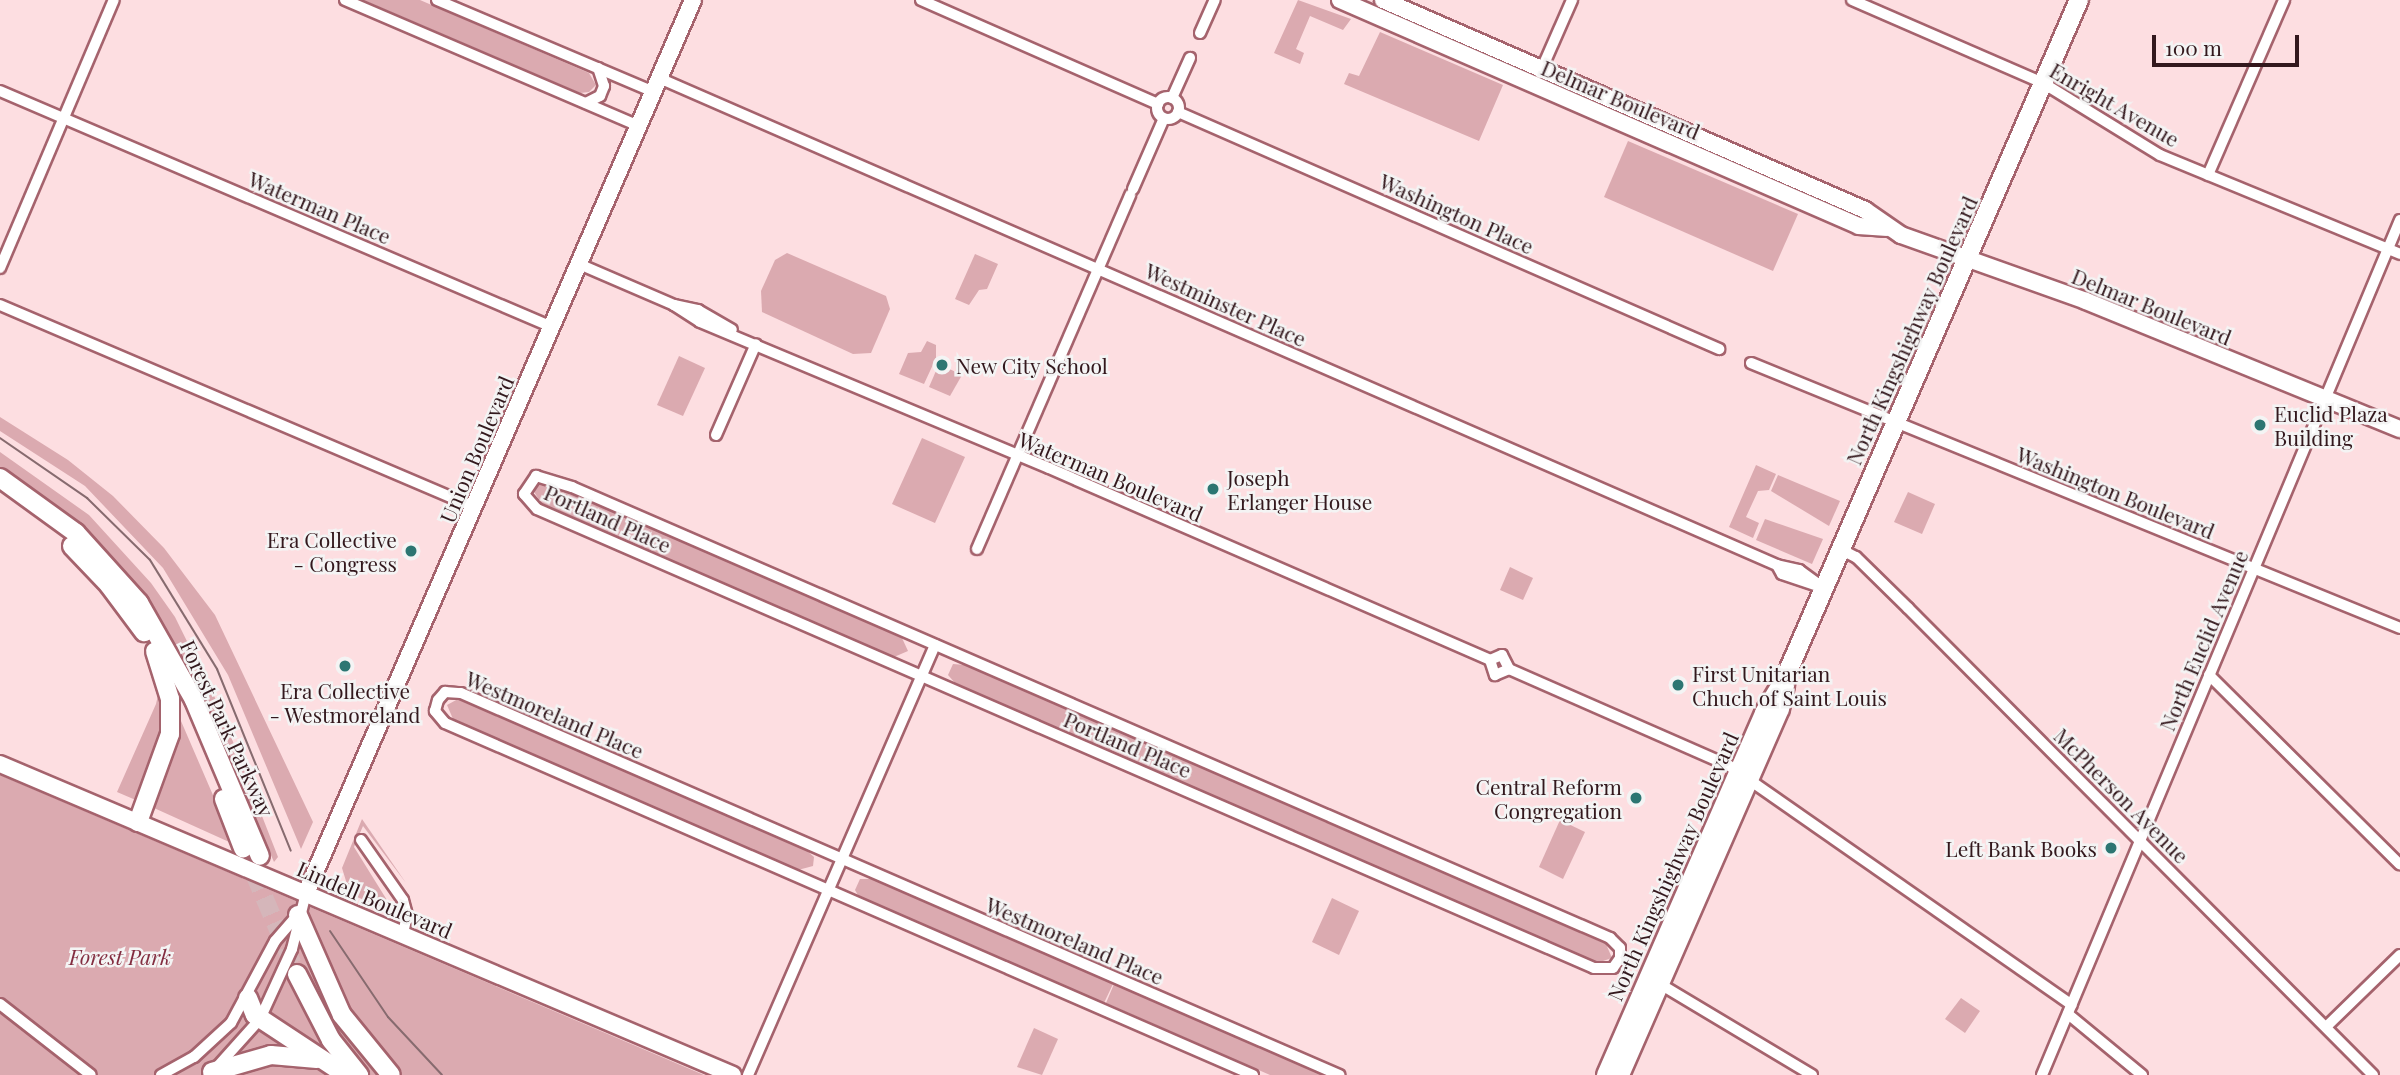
<!DOCTYPE html>
<html>
<head>
<meta charset="utf-8">
<style>
	body { margin:0 }
	#map { position:relative; width:2400px; height:1075px; overflow:hidden; background:#fddee1; font-family:"Playfair Display",serif }
	div>[style] { position:absolute }
	[style*='--x'] { left:calc(var(--x)*1px); top:calc(var(--y)*1px); width:calc(var(--w)*1px); rotate:calc(var(--a)*1deg) }
	.green>* { inset:0; background:#dbaab0 }
	.primary-tunnel>* { height:18px; margin-top:-9px; transform-origin:0; background:repeating-linear-gradient(90deg,#d5b6ba 0 18px,transparent 0 27px) }
	.roads { filter:drop-shadow(2px 0 #a5636d) drop-shadow(-2px 0 #a5636d) drop-shadow(0 2px #a5636d) drop-shadow(0 -2px #a5636d) }
	.minor>* { height:10px; margin:-5px; padding:0 5px; transform-origin:5px; border-radius:5px; background:#fff }
	.minor>.ring { margin:-5px; padding:0; box-sizing:content-box; background:none; border:10px solid #fff; border-radius:50% }
	.secondary>* { height:16px; margin:-8px; padding:0 8px; transform-origin:8px; border-radius:8px; background:#fff }
	.primary>* { height:18px; margin:-9px; padding:0 9px; transform-origin:9px; border-radius:9px; background:#fff }
	.tram>* { height:2px; margin:-1px; padding:0 1px; transform-origin:1px; border-radius:1px; background:#876b6f }
	.dots>* { width:19px; height:19px; translate:-50% -50%; box-sizing:border-box; border:4px solid #f4f4f4; border-radius:50% }
	span { translate:-50% -50%; white-space:nowrap; text-align:center; line-height:1.15; -webkit-text-stroke:5px #f4f4f4; paint-order:stroke }
	.street-label { font-size:21px; color:#33181d }
	.poi-label { font-size:21px; color:#33181d }
	.left { translate:0 -50%; text-align:left }
	.right { translate:-100% -50%; text-align:right }
	.park-label { font-size:21px; color:#832d40; font-style:italic }
	.scale { position:absolute; left:2152px; top:35px; width:147px; height:32px; box-sizing:border-box; border:4px solid #33181d; border-top:0; padding-left:9px; font-size:21px; line-height:24px; white-space:nowrap; color:#33181d; -webkit-text-stroke:5px #f4f4f4; paint-order:stroke }
</style>
</head>
<body>
<div id="map">
	<div class="green">
		<i style="clip-path:polygon(363px 0,420px 0,589px 73px,596px 85px,589px 92px,580px 93px)"></i>
		<i style="clip-path:polygon(1298px 0,1351px 19px,1343px 30px,1310px 16px,1296px 49px,1304px 53px,1300px 64px,1274px 53px)"></i>
		<i style="clip-path:polygon(1380px 32px,1503px 85px,1479px 141px,1344px 84px,1349px 73px,1359px 76px)"></i>
		<i style="clip-path:polygon(1628px 141px,1798px 214px,1773px 271px,1604px 197px)"></i>
		<i style="clip-path:polygon(787px 253px,886px 296px,890px 309px,871px 353px,853px 354px,762px 312px,761px 291px,775px 260px)"></i>
		<i style="clip-path:polygon(975px 254px,998px 264px,987px 289px,979px 290px,969px 305px,955px 299px)"></i>
		<i style="clip-path:polygon(927px 341px,936px 345px,936px 358px,924px 384px,899px 374px,908px 353px,921px 352px)"></i>
		<i style="clip-path:polygon(679px 356px,705px 368px,683px 416px,657px 405px)"></i>
		<i style="clip-path:polygon(939px 364px,962px 375px,950px 396px,929px 387px)"></i>
		<i style="clip-path:polygon(0 417px,68px 460px,113px 496px,164px 548px,215px 615px,313px 822px,301px 849px,228px 675px,163px 568px,85px 486px,0 431px)"></i>
		<i style="clip-path:polygon(922px 438px,965px 457px,935px 523px,892px 504px)"></i>
		<i style="clip-path:polygon(0 452px,89px 515px,151px 583px,175px 617px,219px 706px,278px 857px,274px 862px,194px 681px,152px 607px,121px 568px,76px 523px,0 468px)"></i>
		<i style="clip-path:polygon(1756px 465px,1776px 474px,1769px 490px,1758px 491px,1746px 517px,1759px 523px,1753px 538px,1729px 527px)"></i>
		<i style="clip-path:polygon(1778px 475px,1840px 501px,1829px 526px,1771px 491px)"></i>
		<i style="clip-path:polygon(547px 483px,902px 638px,908px 651px,894px 657px,541px 503px,533px 490px,537px 484px)"></i>
		<i style="clip-path:polygon(1908px 492px,1935px 504px,1922px 534px,1894px 522px)"></i>
		<i style="clip-path:polygon(1765px 519px,1823px 539px,1812px 564px,1756px 540px)"></i>
		<i style="clip-path:polygon(1510px 567px,1533px 578px,1523px 600px,1500px 590px)"></i>
		<i style="clip-path:polygon(953px 664px,965px 665px,1606px 944px,1612px 958px,1597px 963px,955px 683px,948px 675px)"></i>
		<i style="clip-path:polygon(160px 686px,165px 729px,138px 801px,117px 792px,156px 704px)"></i>
		<i style="clip-path:polygon(458px 699px,806px 850px,814px 857px,813px 866px,798px 870px,453px 719px,447px 705px)"></i>
		<i style="clip-path:polygon(181px 721px,222px 816px,238px 846px,154px 808px,178px 722px)"></i>
		<i style="clip-path:polygon(0 775px,704px 1075px,0 1075px)"></i>
		<i style="clip-path:polygon(362px 819px,406px 883px,363px 826px,354px 847px,395px 913px,350px 894px,342px 868px)"></i>
		<i style="clip-path:polygon(1560px 820px,1585px 832px,1563px 879px,1539px 867px)"></i>
		<i style="clip-path:polygon(860px 879px,872px 879px,1113px 984px,1104px 1003px,859px 897px,855px 890px)"></i>
		<i style="clip-path:polygon(1332px 898px,1359px 911px,1339px 955px,1312px 942px)"></i>
		<i style="clip-path:polygon(1114px 984px,1322px 1075px,1323px 1075px,1270px 1075px,1106px 1003px)"></i>
		<i style="clip-path:polygon(1961px 998px,1980px 1011px,1965px 1033px,1945px 1019px)"></i>
		<i style="clip-path:polygon(1034px 1028px,1058px 1039px,1042px 1075px,1017px 1067px)"></i>
	</div>
	<div class="primary-tunnel">
		<i style="--x:243;--y:848;--w:137;--a:66.8"></i>
	</div>
	<div class="roads">
		<div class="minor">
			<i style="--x:345;--y:0;--w:320;--a:23.2"></i>
			<i style="--x:437;--y:0;--w:236;--a:23"></i>
			<i style="--x:921;--y:0;--w:259;--a:23.7"></i>
			<i style="--x:1852;--y:0;--w:208;--a:23.5"></i>
			<i style="--x:2043;--y:83;--w:137;--a:31.6"></i>
			<i style="--x:2160;--y:155;--w:260;--a:22.4"></i>
			<i style="--x:1200;--y:33;--w:36;--a:-66"></i>
			<i style="--x:1540;--y:73;--w:80;--a:-66.3"></i>
			<i style="--x:659;--y:78;--w:1219;--a:23.54"></i>
			<i style="--x:1777;--y:565;--w:23;--a:13"></i>
			<i style="--x:1799;--y:570;--w:31;--a:36"></i>
			<i style="--x:0;--y:91;--w:600;--a:23.15"></i>
			<i class="ring" style="left:1157px;top:97px;width:12px;height:12px"></i>
			<i style="--x:1172;--y:98;--w:44;--a:-65.8"></i>
			<i style="--x:586;--y:103;--w:16;--a:-27"></i>
			<i style="--x:600;--y:96;--w:11;--a:-68"></i>
			<i style="--x:604;--y:86;--w:19;--a:-108"></i>
			<i style="--x:1178;--y:112;--w:591;--a:23.66"></i>
			<i style="--x:2208;--y:175;--w:191;--a:-66.5"></i>
			<i style="--x:1133;--y:189;--w:77;--a:-66.4"></i>
			<i style="--x:579;--y:264;--w:103;--a:23.3"></i>
			<i style="--x:674;--y:305;--w:25;--a:12"></i>
			<i style="--x:698;--y:310;--w:39;--a:30"></i>
			<i style="--x:0;--y:268;--w:291;--a:-67"></i>
			<i style="--x:0;--y:305;--w:515;--a:23.08"></i>
			<i style="--x:674;--y:305;--w:31;--a:33"></i>
			<i style="--x:700;--y:322;--w:378;--a:22.7"></i>
			<i style="--x:1049;--y:468;--w:481;--a:23.5"></i>
			<i style="--x:1751;--y:363;--w:701;--a:22.21"></i>
			<i style="--x:716;--y:435;--w:99;--a:-66.3"></i>
			<i style="--x:536;--y:476;--w:38;--a:17"></i>
			<i style="--x:572;--y:487;--w:1132;--a:23.48"></i>
			<i style="--x:1610;--y:938;--w:14;--a:45"></i>
			<i style="--x:1620;--y:948;--w:10;--a:90"></i>
			<i style="--x:1620;--y:958;--w:12;--a:125"></i>
			<i style="--x:1613;--y:968;--w:19;--a:180"></i>
			<i style="--x:1594;--y:968;--w:1152;--a:-156.53"></i>
			<i style="--x:537;--y:509;--w:20;--a:-131"></i>
			<i style="--x:524;--y:494;--w:22;--a:-56"></i>
			<i style="--x:977;--y:549;--w:386;--a:-66.6"></i>
			<i style="--x:1840;--y:549;--w:18;--a:27"></i>
			<i style="--x:1856;--y:557;--w:73;--a:44.4"></i>
			<i style="--x:1908;--y:608;--w:659;--a:45.12"></i>
			<i style="--x:1777;--y:565;--w:10;--a:61"></i>
			<i style="--x:1782;--y:574;--w:44;--a:18.4"></i>
			<i style="--x:1490;--y:660;--w:16;--a:72"></i>
			<i style="--x:1495;--y:675;--w:15;--a:-23"></i>
			<i style="--x:1490;--y:660;--w:13;--a:-23"></i>
			<i style="--x:1502;--y:655;--w:16;--a:63"></i>
			<i style="--x:1509;--y:669;--w:239;--a:23.7"></i>
			<i style="--x:1728;--y:765;--w:419;--a:34.9"></i>
			<i style="--x:2209;--y:675;--w:269;--a:44.8"></i>
			<i style="--x:361;--y:840;--w:73;--a:55"></i>
			<i style="--x:403;--y:900;--w:16;--a:75"></i>
			<i style="--x:407;--y:915;--w:19;--a:102"></i>
			<i style="--x:1655;--y:981;--w:183;--a:30.9"></i>
			<i style="--x:0;--y:1004;--w:115;--a:38"></i>
			<i style="--x:2068;--y:1014;--w:96;--a:39.5"></i>
			<i style="--x:2327;--y:1026;--w:102;--a:-44.2"></i>
			<i style="--x:217;--y:1067;--w:64;--a:-48.1"></i>
			<i style="--x:260;--y:1019;--w:77;--a:-65.4"></i>
			<i style="--x:292;--y:949;--w:58;--a:-76"></i>
			<i style="--x:161;--y:1075;--w:38;--a:-29"></i>
			<i style="--x:194;--y:1057;--w:50;--a:-42.6"></i>
			<i style="--x:231;--y:1023;--w:93;--a:-61.8"></i>
			<i style="--x:275;--y:941;--w:35;--a:-49"></i>
			<i style="--x:748;--y:1075;--w:469;--a:-66.5"></i>
			<i style="--x:1253;--y:1075;--w:881;--a:-156.46"></i>
			<i style="--x:445;--y:723;--w:16;--a:-130"></i>
			<i style="--x:435;--y:711;--w:11;--a:-75"></i>
			<i style="--x:438;--y:700;--w:11;--a:-49"></i>
			<i style="--x:445;--y:692;--w:16;--a:4"></i>
			<i style="--x:461;--y:693;--w:958;--a:23.51"></i>
			<i style="--x:2042;--y:1075;--w:927;--a:-67.28"></i>
		</div>
		<div class="secondary">
			<i style="--x:1340;--y:0;--w:566;--a:23.53"></i>
			<i style="--x:1859;--y:226;--w:28;--a:4"></i>
			<i style="--x:1383;--y:0;--w:526;--a:23.54"></i>
			<i style="--x:1865;--y:210;--w:44;--a:34.8"></i>
			<i style="--x:1901;--y:235;--w:196;--a:19.6"></i>
			<i style="--x:2086;--y:301;--w:339;--a:22.2"></i>
			<i style="--x:0;--y:764;--w:796;--a:22.99"></i>
			<i style="--x:306;--y:893;--w:973;--a:-66.57"></i>
		</div>
		<div class="primary">
			<i style="--x:0;--y:478;--w:94;--a:35.9"></i>
			<i style="--x:76;--y:533;--w:94;--a:48"></i>
			<i style="--x:139;--y:603;--w:112;--a:60.4"></i>
			<i style="--x:194;--y:700;--w:169;--a:67.1"></i>
			<i style="--x:72;--y:546;--w:54;--a:46.5"></i>
			<i style="--x:109;--y:585;--w:59;--a:53.3"></i>
			<i style="--x:224;--y:799;--w:53;--a:68.8"></i>
			<i style="--x:138;--y:822;--w:94;--a:-70"></i>
			<i style="--x:170;--y:734;--w:35;--a:-90"></i>
			<i style="--x:170;--y:699;--w:50;--a:-107.4"></i>
			<i style="--x:298;--y:915;--w:109;--a:66.3"></i>
			<i style="--x:342;--y:1015;--w:77;--a:50.8"></i>
			<i style="--x:297;--y:974;--w:74;--a:62.7"></i>
			<i style="--x:331;--y:1040;--w:45;--a:51.3"></i>
			<i style="--x:248;--y:998;--w:18;--a:68"></i>
			<i style="--x:255;--y:1015;--w:109;--a:33.4"></i>
			<i style="--x:212;--y:1072;--w:61;--a:-16.1"></i>
			<i style="--x:271;--y:1055;--w:46;--a:5"></i>
			<i style="--x:1606;--y:1075;--w:395;--a:-66.4"></i>
			<i style="--x:1764;--y:713;--w:41;--a:-59"></i>
			<i style="--x:1785;--y:678;--w:739;--a:-66.56"></i>
			<i style="--x:1620;--y:1075;--w:399;--a:-66.4"></i>
			<i style="--x:1780;--y:709;--w:25;--a:-78"></i>
		</div>
	</div>
	<div class="tram">
		<i style="--x:0;--y:438;--w:106;--a:34.6"></i>
		<i style="--x:87;--y:498;--w:88;--a:44.5"></i>
		<i style="--x:150;--y:560;--w:128;--a:58.4"></i>
		<i style="--x:217;--y:669;--w:196;--a:67.9"></i>
		<i style="--x:330;--y:931;--w:104;--a:56"></i>
		<i style="--x:388;--y:1017;--w:79;--a:47"></i>
	</div>
	<div class="dots">
		<i style="left:942px;top:365px;background:#2c7672"></i>
		<i style="left:2260px;top:425px;background:#2c7672"></i>
		<i style="left:1213px;top:489px;background:#2c7672"></i>
		<i style="left:411px;top:551px;background:#2c7672"></i>
		<i style="left:345px;top:666px;background:#2c7672"></i>
		<i style="left:1678px;top:685px;background:#2c7672"></i>
		<i style="left:1636px;top:798px;background:#2c7672"></i>
		<i style="left:2111px;top:848px;background:#2c7672"></i>
	</div>
	<div class="street-label">
		<span style="left:1621px;top:99px;rotate:23deg">Delmar Boulevard</span>
		<span style="left:2115px;top:104px;rotate:30deg">Enright Avenue</span>
		<span style="left:320px;top:207px;rotate:23deg">Waterman Place</span>
		<span style="left:1457px;top:213px;rotate:24deg">Washington Place</span>
		<span style="left:1226px;top:304px;rotate:24deg">Westminster Place</span>
		<span style="left:2152px;top:306px;rotate:22deg">Delmar Boulevard</span>
		<span style="left:1911px;top:330px;rotate:-66deg">North Kingshighway Boulevard</span>
		<span style="left:476px;top:449px;rotate:-67deg">Union Boulevard</span>
		<span style="left:1111px;top:476px;rotate:23deg">Waterman Boulevard</span>
		<span style="left:2116px;top:492px;rotate:22deg">Washington Boulevard</span>
		<span style="left:608px;top:518px;rotate:24deg">Portland Place</span>
		<span style="left:2203px;top:640px;rotate:-67deg">North Euclid Avenue</span>
		<span style="left:555px;top:714px;rotate:23deg">Westmoreland Place</span>
		<span style="left:228px;top:728px;rotate:65deg">Forest Park Parkway</span>
		<span style="left:1128px;top:744px;rotate:23deg">Portland Place</span>
		<span style="left:2122px;top:795px;rotate:45deg">McPherson Avenue</span>
		<span style="left:1672px;top:866px;rotate:-66deg">North Kingshighway Boulevard</span>
		<span style="left:375px;top:899px;rotate:23deg">Lindell Boulevard</span>
		<span style="left:1075px;top:940px;rotate:23deg">Westmoreland Place</span>
	</div>
	<div class="poi-label">
		<span class="left" style="left:956px;top:365px">New City School</span>
		<span class="left" style="left:2274px;top:425px">Euclid Plaza<br>Building</span>
		<span class="left" style="left:1227px;top:489px">Joseph<br>Erlanger House</span>
		<span class="right" style="left:397px;top:551px">Era Collective<br>- Congress</span>
		<span class="left" style="left:1692px;top:685px">First Unitarian<br>Chuch of Saint Louis</span>
		<span style="left:345px;top:702px">Era Collective<br>- Westmoreland</span>
		<span class="right" style="left:1622px;top:798px">Central Reform<br>Congregation</span>
		<span class="right" style="left:2097px;top:848px">Left Bank Books</span>
	</div>
	<div class="park-label">
		<span style="left:120px;top:956px">Forest Park</span>
	</div>
	<div class="scale">100 m</div>
</div>
</body>
</html>
